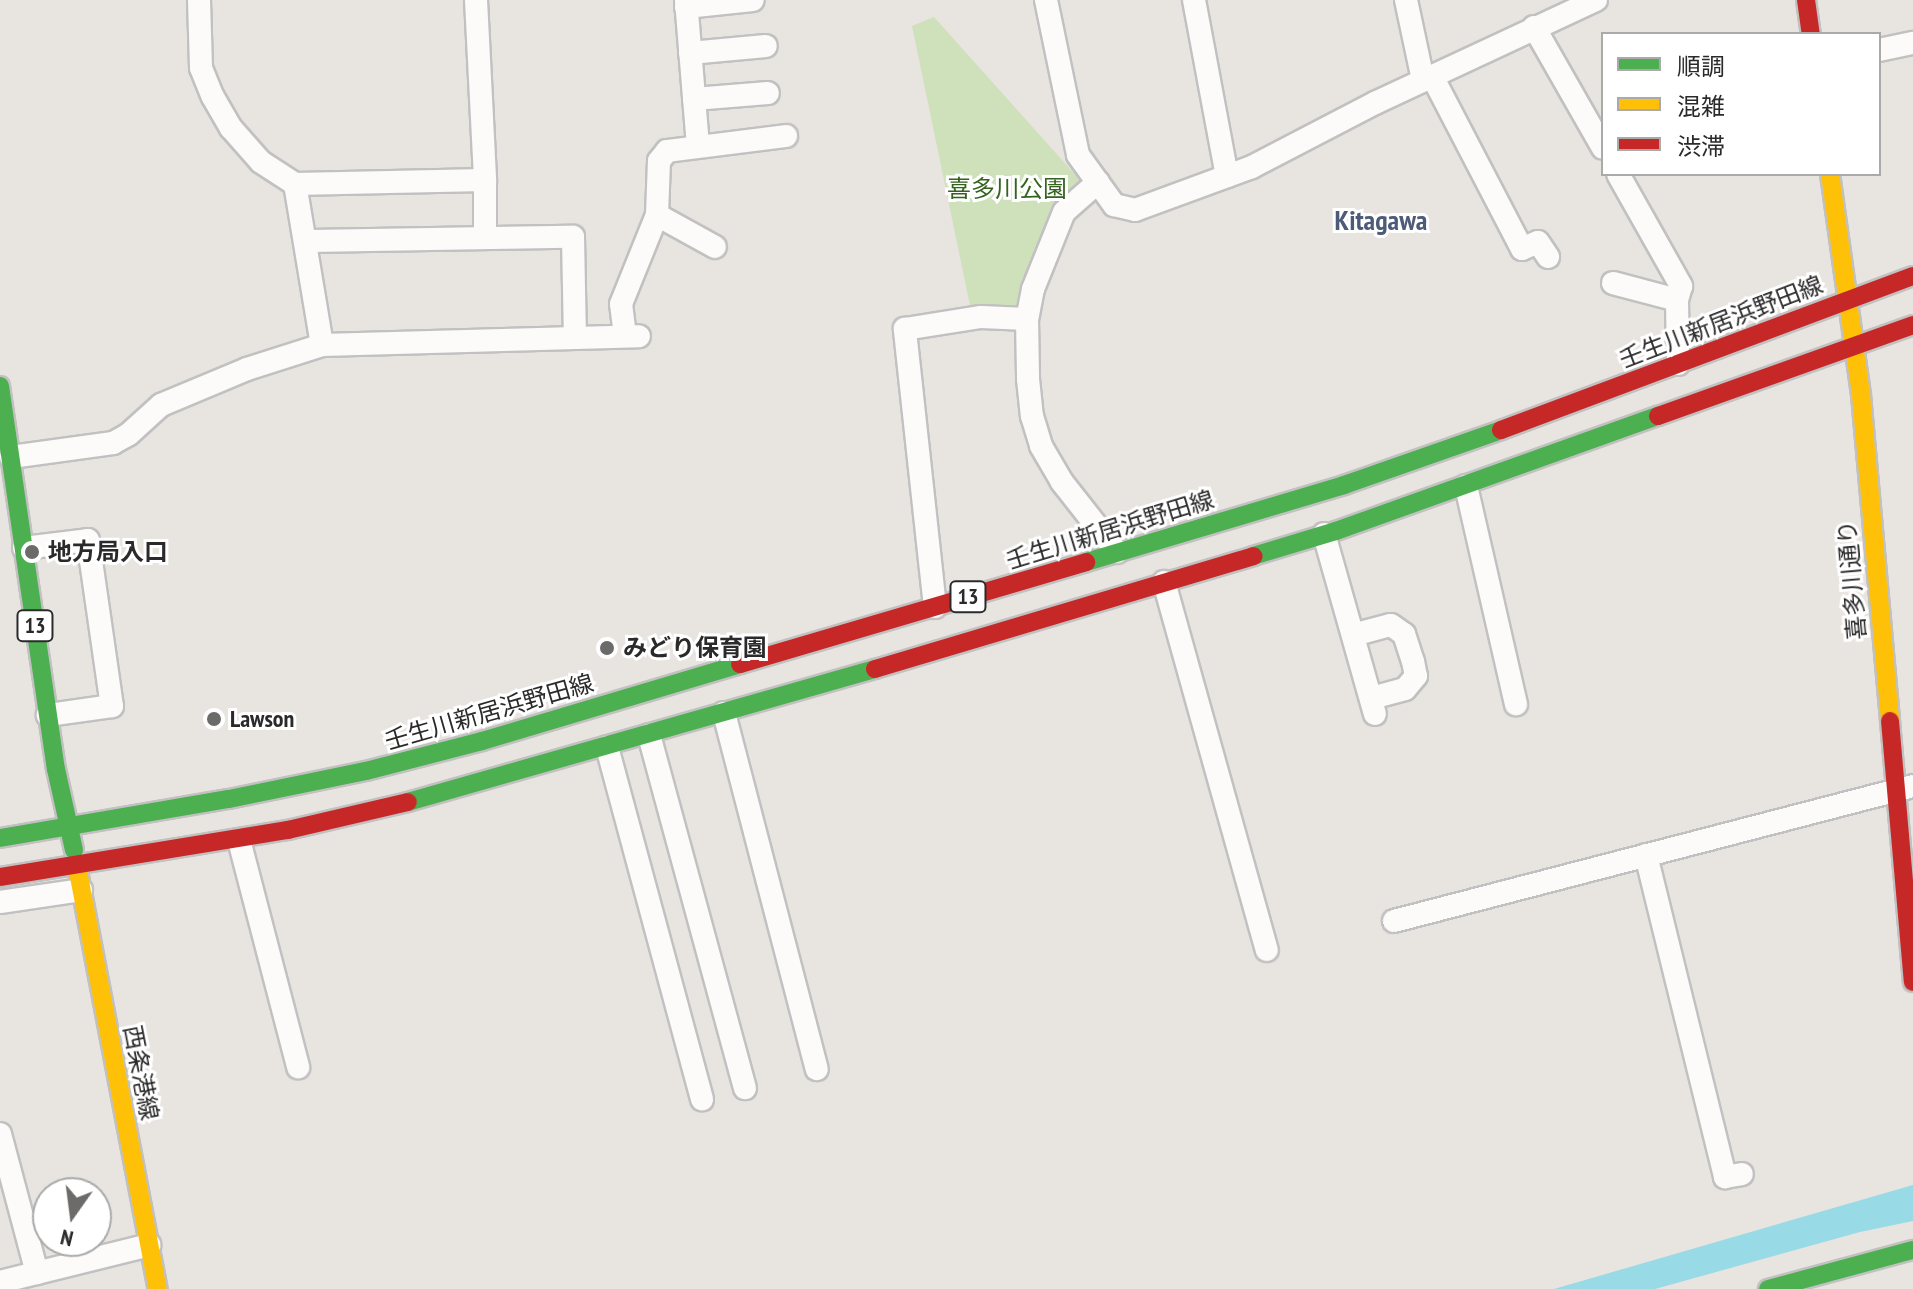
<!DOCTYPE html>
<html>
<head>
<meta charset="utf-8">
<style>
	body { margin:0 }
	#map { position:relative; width:1913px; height:1289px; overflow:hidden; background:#e8e4e0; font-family:"PT Sans Narrow","Noto Sans JP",sans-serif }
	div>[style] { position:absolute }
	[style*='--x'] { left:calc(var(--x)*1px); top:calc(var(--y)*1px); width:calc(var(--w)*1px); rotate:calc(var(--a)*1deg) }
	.green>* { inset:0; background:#cfe1bb }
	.water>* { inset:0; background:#98dae5 }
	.roads { filter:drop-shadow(2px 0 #c2c1c1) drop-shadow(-2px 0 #c2c1c1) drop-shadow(0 2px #c2c1c1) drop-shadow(0 -2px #c2c1c1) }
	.street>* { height:22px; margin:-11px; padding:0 11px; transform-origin:11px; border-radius:11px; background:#fcfbfa }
	.fast>* { height:18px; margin:-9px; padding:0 9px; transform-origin:9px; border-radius:9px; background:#4caf50 }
	.slow>* { height:18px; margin:-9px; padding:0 9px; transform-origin:9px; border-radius:9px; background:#ffc107 }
	.jam>* { height:18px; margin:-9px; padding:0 9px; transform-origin:9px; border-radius:9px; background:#c62828 }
	.dots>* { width:22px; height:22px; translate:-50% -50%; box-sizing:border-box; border:4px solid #fff; border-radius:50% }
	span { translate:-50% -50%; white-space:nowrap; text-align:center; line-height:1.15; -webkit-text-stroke:6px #fff; paint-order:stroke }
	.shield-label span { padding:2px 6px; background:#fff; border:2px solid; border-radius:6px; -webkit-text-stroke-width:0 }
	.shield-label { font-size:22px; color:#2a2a2a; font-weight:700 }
	.park-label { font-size:24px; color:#34631e }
	.street-label { font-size:24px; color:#2a2a2a }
	.poi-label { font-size:24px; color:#2a2a2a; font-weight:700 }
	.left { translate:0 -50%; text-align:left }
	.quarter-label { font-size:28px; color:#4d5a78; font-weight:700 }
	.legend { position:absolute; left:1601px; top:32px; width:280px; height:144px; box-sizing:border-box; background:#fff; border:2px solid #aaa; margin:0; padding:10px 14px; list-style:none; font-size:24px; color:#2a2a2a }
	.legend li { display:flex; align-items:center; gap:16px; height:40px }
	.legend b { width:40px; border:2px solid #aaa }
	.north { position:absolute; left:32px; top:1177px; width:80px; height:80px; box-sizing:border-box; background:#fff; border:2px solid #aaa; border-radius:50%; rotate:194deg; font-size:22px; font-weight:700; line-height:32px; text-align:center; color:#2a2a2a }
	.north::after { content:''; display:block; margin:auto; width:28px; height:36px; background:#6c6b6a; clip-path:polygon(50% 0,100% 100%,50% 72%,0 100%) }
</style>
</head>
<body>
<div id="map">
	<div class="green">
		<i style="clip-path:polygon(934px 17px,1088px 189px,1064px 212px,1027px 319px,973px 320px,912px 26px)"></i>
	</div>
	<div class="water">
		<i style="clip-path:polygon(1913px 1185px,1913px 1221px,1860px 1232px,1655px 1289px,1554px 1289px)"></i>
	</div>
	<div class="roads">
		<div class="street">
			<i style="--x:199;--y:0;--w:68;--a:88.3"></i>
			<i style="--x:201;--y:68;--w:31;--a:68"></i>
			<i style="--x:213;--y:97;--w:36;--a:60"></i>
			<i style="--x:231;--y:128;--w:45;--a:48.6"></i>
			<i style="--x:261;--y:162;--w:40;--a:32.9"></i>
			<i style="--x:476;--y:0;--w:180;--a:87.1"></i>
			<i style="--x:686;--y:0;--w:146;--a:85.3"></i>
			<i style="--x:1046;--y:0;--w:158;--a:78.3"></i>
			<i style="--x:1078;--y:155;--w:62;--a:54.2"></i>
			<i style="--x:1114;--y:205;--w:22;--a:13"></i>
			<i style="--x:1135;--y:210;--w:125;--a:-20.2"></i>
			<i style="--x:1252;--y:167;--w:139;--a:-27.5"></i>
			<i style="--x:1375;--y:103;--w:244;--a:-25"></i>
			<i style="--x:1194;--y:0;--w:179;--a:79.4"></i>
			<i style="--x:1406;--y:0;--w:82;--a:78"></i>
			<i style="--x:686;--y:7;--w:67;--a:-6"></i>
			<i style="--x:1534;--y:27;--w:139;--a:60.3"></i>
			<i style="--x:1879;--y:50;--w:35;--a:-12"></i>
			<i style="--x:690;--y:53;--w:76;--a:-5.3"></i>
			<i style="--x:1432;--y:76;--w:195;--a:62.5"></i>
			<i style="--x:1522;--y:249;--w:17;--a:-24"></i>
			<i style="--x:1538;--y:242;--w:18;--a:56"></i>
			<i style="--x:694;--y:99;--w:74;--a:-4.6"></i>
			<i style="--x:1618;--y:174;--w:129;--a:60.6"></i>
			<i style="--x:1681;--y:286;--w:15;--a:106"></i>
			<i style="--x:1677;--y:300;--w:64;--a:89.1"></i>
			<i style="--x:1098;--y:182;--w:45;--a:138.6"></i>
			<i style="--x:1064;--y:212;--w:83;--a:111.9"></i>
			<i style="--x:1033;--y:289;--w:31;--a:101"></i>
			<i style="--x:1027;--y:319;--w:60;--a:89"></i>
			<i style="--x:1028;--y:379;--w:37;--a:84"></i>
			<i style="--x:1032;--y:416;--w:31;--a:73"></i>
			<i style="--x:1041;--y:446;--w:42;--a:59.7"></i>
			<i style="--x:1062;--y:482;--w:89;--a:51.8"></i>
			<i style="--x:657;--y:215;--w:66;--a:28.9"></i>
			<i style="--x:305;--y:241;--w:268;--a:-0.9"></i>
			<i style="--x:573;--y:237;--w:101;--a:88.9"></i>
			<i style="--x:1613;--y:283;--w:66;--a:14.9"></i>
			<i style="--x:625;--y:336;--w:32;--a:-97"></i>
			<i style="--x:621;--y:304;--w:96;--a:-68"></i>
			<i style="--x:657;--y:215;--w:54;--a:-87.9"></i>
			<i style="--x:659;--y:161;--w:13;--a:-51"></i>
			<i style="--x:667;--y:151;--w:120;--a:-7.2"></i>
			<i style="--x:322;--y:345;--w:163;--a:-99.5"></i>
			<i style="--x:295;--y:184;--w:190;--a:-1.2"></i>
			<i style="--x:485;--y:180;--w:58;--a:90"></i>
			<i style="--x:11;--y:457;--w:103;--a:-7.8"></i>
			<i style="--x:113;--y:443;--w:18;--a:-29"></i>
			<i style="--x:129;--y:434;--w:43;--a:-42.2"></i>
			<i style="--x:161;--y:405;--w:93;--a:-22.7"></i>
			<i style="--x:247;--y:369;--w:79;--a:-17.7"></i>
			<i style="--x:322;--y:345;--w:317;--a:-1.6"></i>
			<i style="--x:1466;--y:486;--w:224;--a:77.1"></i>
			<i style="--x:1324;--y:534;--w:187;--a:74.2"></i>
			<i style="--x:24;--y:548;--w:64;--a:-7.1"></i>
			<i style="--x:88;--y:540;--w:168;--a:81.8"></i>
			<i style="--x:112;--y:706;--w:65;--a:172"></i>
			<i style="--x:1164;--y:582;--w:382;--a:74.4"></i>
			<i style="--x:935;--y:607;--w:280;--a:-96.2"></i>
			<i style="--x:905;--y:329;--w:77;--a:-9"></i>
			<i style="--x:981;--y:317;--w:46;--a:2.5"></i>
			<i style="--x:1353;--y:635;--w:39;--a:-15"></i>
			<i style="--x:1391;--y:625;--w:16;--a:35"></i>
			<i style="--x:1404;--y:634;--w:28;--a:72"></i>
			<i style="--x:1413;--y:661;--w:15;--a:79"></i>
			<i style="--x:1416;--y:676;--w:17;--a:130"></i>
			<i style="--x:1405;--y:689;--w:35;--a:165"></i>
			<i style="--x:724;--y:713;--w:368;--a:75.4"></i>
			<i style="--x:649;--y:735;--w:366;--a:74.8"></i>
			<i style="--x:607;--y:747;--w:365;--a:74.9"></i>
			<i style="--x:239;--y:840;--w:235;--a:75.4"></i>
			<i style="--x:1646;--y:855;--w:332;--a:76.2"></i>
			<i style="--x:1725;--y:1177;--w:17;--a:-10"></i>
			<i style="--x:0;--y:902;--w:82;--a:-8.4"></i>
			<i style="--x:1394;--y:921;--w:536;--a:-14.58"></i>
			<i style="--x:0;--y:1134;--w:144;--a:75.1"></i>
			<i style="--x:0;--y:1282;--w:154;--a:-13.9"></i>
		</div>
		<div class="fast">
			<i style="--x:0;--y:386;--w:387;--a:81.7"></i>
			<i style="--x:56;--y:769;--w:83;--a:77.5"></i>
			<i style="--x:1253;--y:556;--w:87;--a:-16.8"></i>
			<i style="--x:1336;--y:531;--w:342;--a:-19.7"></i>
			<i style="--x:1086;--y:562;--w:269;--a:-16.6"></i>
			<i style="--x:1344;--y:485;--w:166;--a:-19.3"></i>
			<i style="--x:408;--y:802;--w:486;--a:-15.9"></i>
			<i style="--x:0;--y:838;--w:232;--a:-9.7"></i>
			<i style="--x:229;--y:799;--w:140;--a:-11.6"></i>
			<i style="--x:366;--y:771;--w:120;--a:-14.5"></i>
			<i style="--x:482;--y:741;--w:269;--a:-16.6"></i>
			<i style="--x:1768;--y:1289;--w:150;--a:-15.1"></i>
		</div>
		<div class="slow">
			<i style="--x:1830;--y:174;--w:223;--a:82"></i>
			<i style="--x:1861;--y:395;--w:327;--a:84.9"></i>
			<i style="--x:77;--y:866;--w:431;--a:79.2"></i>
		</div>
		<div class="jam">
			<i style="--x:1806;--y:0;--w:34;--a:82"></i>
			<i style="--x:1658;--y:416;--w:271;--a:-19.6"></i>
			<i style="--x:1501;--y:430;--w:440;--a:-20.5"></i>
			<i style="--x:740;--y:664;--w:361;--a:-16.4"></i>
			<i style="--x:875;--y:669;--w:395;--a:-16.6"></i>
			<i style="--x:1890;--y:721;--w:262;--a:85"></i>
			<i style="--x:0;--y:877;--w:292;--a:-9.3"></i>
			<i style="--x:288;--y:830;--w:123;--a:-13.1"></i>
		</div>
	</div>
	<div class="dots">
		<i style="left:32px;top:552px;background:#6c6b6a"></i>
		<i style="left:607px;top:648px;background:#6c6b6a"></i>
		<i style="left:214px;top:719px;background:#6c6b6a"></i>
	</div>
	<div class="shield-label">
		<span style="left:968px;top:597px">13</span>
		<span style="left:35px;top:626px">13</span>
	</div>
	<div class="park-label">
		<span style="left:1007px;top:189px">喜多川公園</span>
	</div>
	<div class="street-label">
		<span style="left:1721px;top:322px;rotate:-21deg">壬生川新居浜野田線</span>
		<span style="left:1110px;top:530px;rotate:-17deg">壬生川新居浜野田線</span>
		<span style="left:1852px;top:580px;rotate:-95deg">喜多川通り</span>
		<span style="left:489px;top:712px;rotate:-16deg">壬生川新居浜野田線</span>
		<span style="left:141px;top:1073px;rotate:79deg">西条港線</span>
	</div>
	<div class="poi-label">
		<span class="left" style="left:48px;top:552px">地方局入口</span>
		<span class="left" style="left:623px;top:648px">みどり保育園</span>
		<span class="left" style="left:230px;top:719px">Lawson</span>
	</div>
	<div class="quarter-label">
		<span style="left:1381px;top:220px">Kitagawa</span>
	</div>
	<ul class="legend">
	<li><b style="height:10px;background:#4caf50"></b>順調</li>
	<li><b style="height:10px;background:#ffc107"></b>混雑</li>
	<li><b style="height:10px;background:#c62828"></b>渋滞</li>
	</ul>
	<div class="north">N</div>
</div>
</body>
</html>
